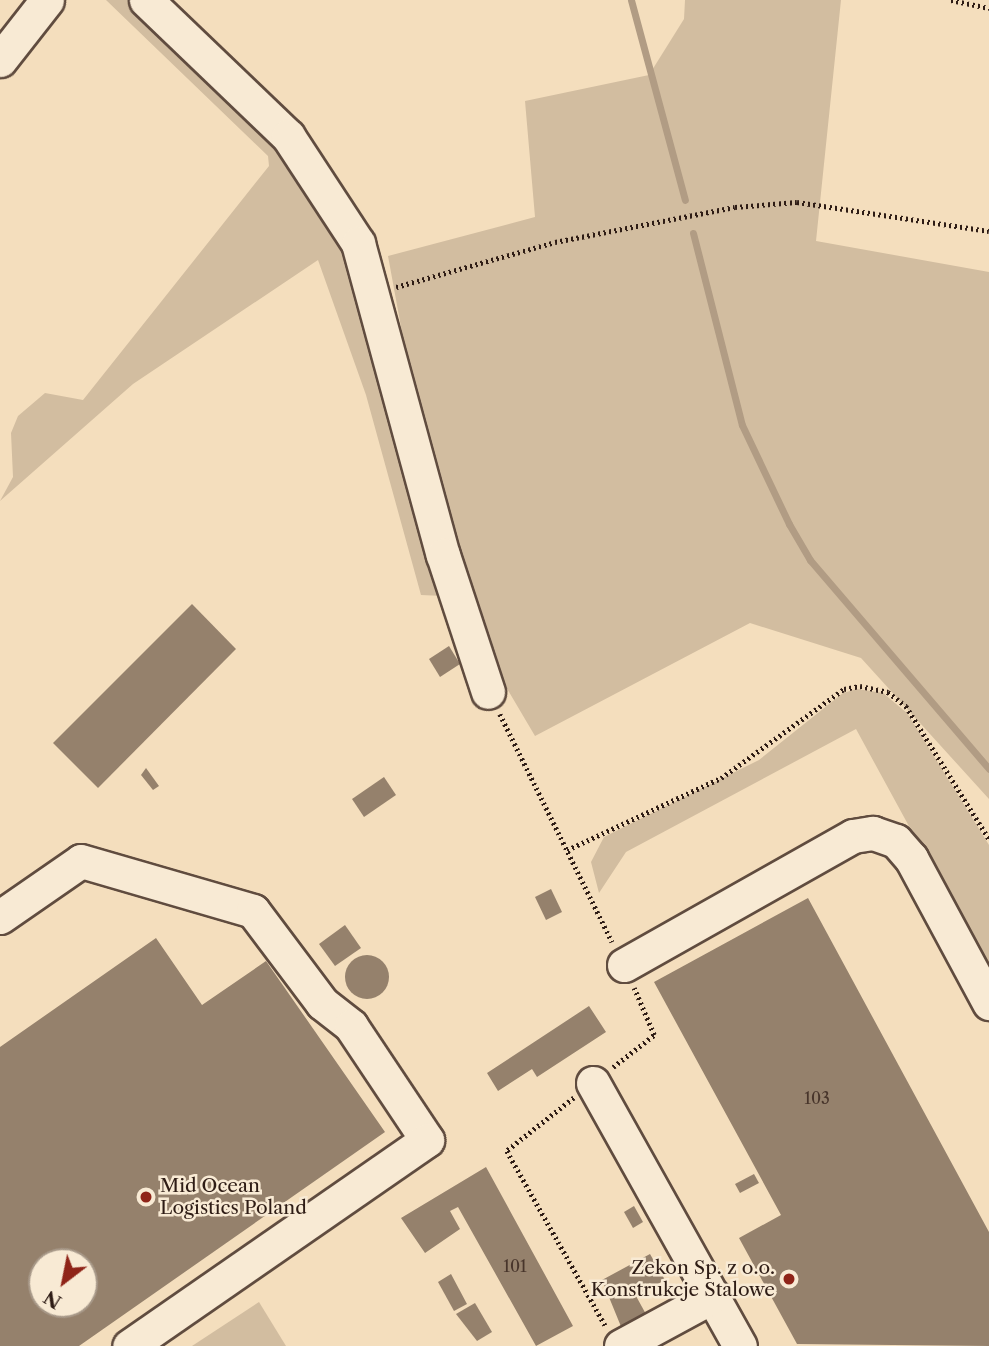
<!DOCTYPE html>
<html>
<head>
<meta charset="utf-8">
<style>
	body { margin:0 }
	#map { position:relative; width:989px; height:1346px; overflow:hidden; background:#f4debd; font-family:"Libre Caslon Text",serif }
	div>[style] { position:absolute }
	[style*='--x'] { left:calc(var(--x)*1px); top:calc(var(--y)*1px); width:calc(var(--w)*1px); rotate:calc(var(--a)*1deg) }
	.green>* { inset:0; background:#d2bda0 }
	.stream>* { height:7px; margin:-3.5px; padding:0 3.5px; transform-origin:3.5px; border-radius:3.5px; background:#b19c84 }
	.building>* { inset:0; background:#95816c }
	.round { border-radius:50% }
	.path>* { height:4.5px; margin-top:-2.25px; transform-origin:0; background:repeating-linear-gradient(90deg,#2e1c15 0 2px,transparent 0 5.5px) }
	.roads { filter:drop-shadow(2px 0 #604c3f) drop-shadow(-2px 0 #604c3f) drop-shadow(0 2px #604c3f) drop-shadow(0 -2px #604c3f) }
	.minor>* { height:33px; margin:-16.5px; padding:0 16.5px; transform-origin:16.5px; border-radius:16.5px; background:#f8ead4 }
	.dots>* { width:19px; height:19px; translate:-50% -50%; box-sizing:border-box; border:4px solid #f8ead4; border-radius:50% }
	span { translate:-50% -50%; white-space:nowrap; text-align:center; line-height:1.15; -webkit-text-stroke:5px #f8ead4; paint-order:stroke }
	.number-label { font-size:16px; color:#48352b }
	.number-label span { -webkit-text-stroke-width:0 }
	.poi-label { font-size:19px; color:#2e1c15 }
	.left { translate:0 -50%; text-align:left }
	.right { translate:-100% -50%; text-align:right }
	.north { position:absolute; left:28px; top:1248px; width:70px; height:70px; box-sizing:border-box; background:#f8ead4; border:2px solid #a79888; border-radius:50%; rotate:212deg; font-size:19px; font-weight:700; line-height:28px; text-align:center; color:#2e1c15 }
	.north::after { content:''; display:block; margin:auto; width:24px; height:32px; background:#8f2418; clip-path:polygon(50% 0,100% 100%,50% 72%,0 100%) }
</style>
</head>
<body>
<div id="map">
	<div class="green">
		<i style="clip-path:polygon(106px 0,130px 0,248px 108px,337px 226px,444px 596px,421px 595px,366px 395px,318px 260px,133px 384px,0 501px,13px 477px,11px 433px,18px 416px,45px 393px,83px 400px,269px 166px,268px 156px)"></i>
		<i style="clip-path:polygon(685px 0,841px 0,816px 241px,989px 272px,989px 799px,861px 658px,750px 623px,535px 736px,486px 653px,408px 365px,388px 256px,535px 217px,525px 101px,649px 75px,684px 19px)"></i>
		<i style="clip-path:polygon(857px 689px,883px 693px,907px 713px,989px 845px,989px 973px,856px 729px,626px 852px,599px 893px,591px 862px,604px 837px,759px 760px,843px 693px)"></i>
		<i style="clip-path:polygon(259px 1302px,286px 1346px,192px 1346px)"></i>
	</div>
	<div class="stream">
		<i style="--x:631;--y:0;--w:207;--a:74.9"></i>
		<i style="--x:693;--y:233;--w:198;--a:75.7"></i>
		<i style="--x:742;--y:425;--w:110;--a:64.6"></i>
		<i style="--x:789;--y:524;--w:42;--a:59.7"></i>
		<i style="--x:810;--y:560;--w:275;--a:49.4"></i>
	</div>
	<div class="building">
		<i style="clip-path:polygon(192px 604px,236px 649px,98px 788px,53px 743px)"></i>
		<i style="clip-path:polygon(449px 646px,460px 664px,440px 677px,429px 659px)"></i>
		<i style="clip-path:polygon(146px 768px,159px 786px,153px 790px,141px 775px)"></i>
		<i style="clip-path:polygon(384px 777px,396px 795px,364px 817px,352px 799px)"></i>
		<i style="clip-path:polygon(551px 889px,562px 912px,546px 920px,535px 897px)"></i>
		<i style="clip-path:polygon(808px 898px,989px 1232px,989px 1346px,797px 1344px,739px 1238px,781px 1215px,654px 982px)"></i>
		<i style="clip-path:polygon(345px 925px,361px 948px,335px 966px,319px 944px)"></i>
		<i style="clip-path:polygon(evenodd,156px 938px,202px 1005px,266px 961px,385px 1132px,79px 1346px,0 1346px,0 1047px,156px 938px,42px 1262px,84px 1262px,84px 1304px,42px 1304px,42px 1262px)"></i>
		<i class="round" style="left:345px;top:955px;width:44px;height:44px"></i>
		<i style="clip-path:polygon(589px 1006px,606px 1032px,537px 1077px,532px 1069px,498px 1091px,487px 1073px)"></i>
		<i style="clip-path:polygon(486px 1167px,573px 1326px,536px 1346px,458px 1207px,450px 1211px,460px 1229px,425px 1253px,401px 1218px)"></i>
		<i style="clip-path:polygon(754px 1174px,759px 1183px,740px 1193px,735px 1184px)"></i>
		<i style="clip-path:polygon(634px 1206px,643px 1222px,633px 1228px,624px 1212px)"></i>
		<i style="clip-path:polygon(650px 1254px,665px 1280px,636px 1296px,647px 1316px,622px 1329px,602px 1280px)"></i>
		<i style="clip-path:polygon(451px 1274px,467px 1304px,454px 1311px,438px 1282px)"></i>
		<i style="clip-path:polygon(475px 1303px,492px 1332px,477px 1341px,456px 1314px)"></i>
	</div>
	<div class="path">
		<i style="--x:951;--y:0;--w:39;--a:12"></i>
		<i style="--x:396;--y:287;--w:165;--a:-15.8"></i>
		<i style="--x:555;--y:242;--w:183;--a:-11"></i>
		<i style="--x:735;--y:207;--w:62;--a:-4.6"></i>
		<i style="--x:797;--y:202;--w:194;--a:8.6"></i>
		<i style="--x:500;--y:714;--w:254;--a:63.8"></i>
		<i style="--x:567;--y:850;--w:170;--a:-25.1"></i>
		<i style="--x:721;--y:778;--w:152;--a:-35.9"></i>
		<i style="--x:844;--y:689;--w:16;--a:-11"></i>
		<i style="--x:860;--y:686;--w:29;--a:12"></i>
		<i style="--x:888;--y:692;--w:23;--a:38"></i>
		<i style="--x:906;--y:706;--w:157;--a:58"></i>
		<i style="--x:613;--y:1067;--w:52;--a:-38"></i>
		<i style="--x:654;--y:1035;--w:51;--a:-113.1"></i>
		<i style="--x:574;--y:1098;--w:85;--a:141.7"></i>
		<i style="--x:507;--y:1151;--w:200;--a:60.6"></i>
	</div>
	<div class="roads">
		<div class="minor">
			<i style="--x:146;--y:0;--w:197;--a:43.8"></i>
			<i style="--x:288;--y:136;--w:128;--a:56.8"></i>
			<i style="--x:358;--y:243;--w:323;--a:74.8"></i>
			<i style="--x:443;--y:555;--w:144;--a:71.8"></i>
			<i style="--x:0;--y:60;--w:76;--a:-51.9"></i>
			<i style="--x:0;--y:917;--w:98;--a:-34.7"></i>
			<i style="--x:81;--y:861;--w:179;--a:16.2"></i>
			<i style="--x:253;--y:911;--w:115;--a:53.1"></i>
			<i style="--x:322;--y:1003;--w:37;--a:38"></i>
			<i style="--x:351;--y:1026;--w:137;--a:56.3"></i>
			<i style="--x:427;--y:1140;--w:362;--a:145.3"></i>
			<i style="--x:624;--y:965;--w:263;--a:-29.4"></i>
			<i style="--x:853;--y:836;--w:20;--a:-9"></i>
			<i style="--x:873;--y:833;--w:24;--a:19"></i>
			<i style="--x:896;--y:841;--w:23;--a:49"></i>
			<i style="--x:911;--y:858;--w:165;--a:61.7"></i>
			<i style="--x:593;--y:1083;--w:301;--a:60.8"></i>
			<i style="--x:621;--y:1346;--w:105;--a:-28.5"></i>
		</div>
	</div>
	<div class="dots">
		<i style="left:146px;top:1197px;background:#8f2418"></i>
		<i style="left:789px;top:1279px;background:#8f2418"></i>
	</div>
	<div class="number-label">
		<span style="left:817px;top:1098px">103</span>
		<span style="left:515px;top:1266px">101</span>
	</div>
	<div class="poi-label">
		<span class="left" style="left:160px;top:1197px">Mid Ocean<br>Logistics Poland</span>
		<span class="right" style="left:775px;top:1279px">Zekon Sp. z o.o.<br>Konstrukcje Stalowe</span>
	</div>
	<div class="north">N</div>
</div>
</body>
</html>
